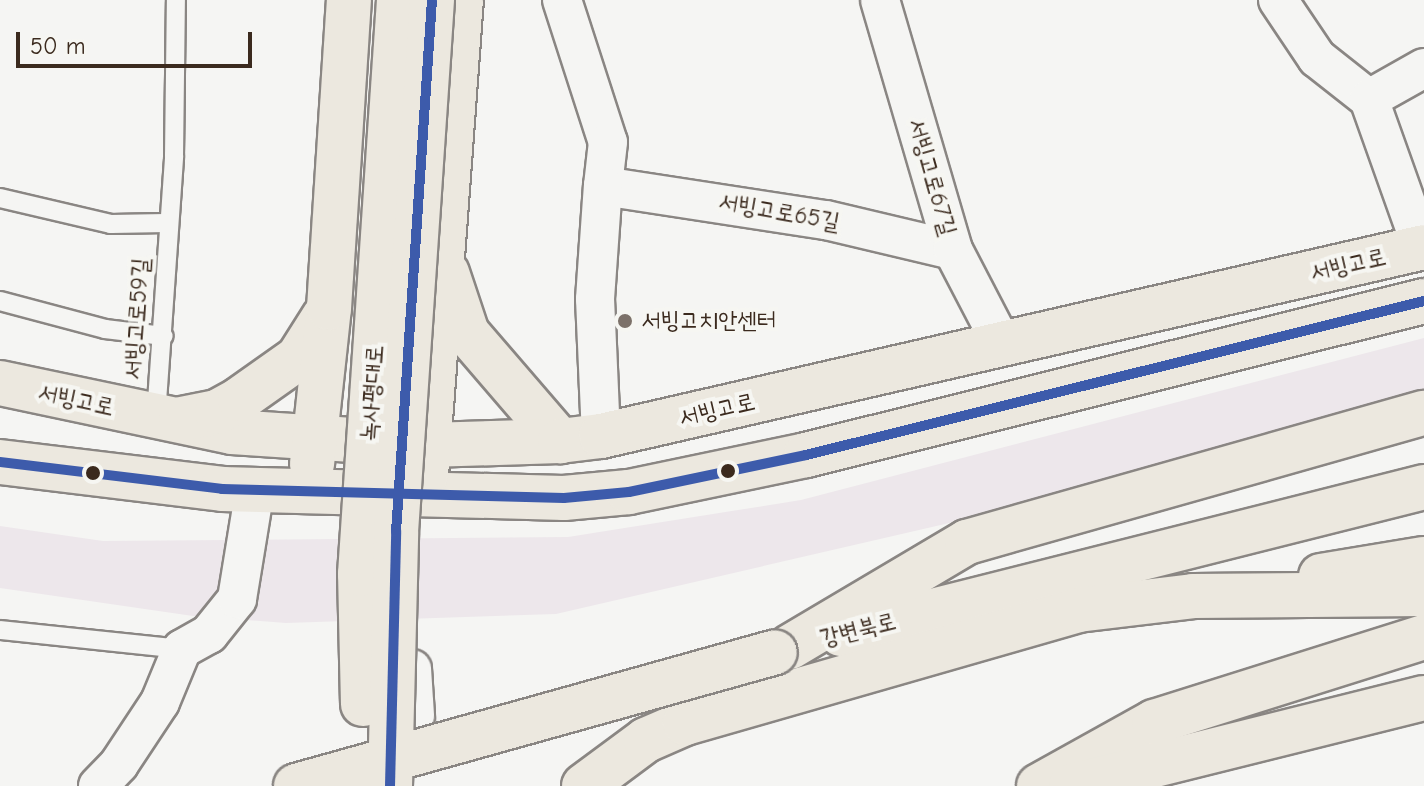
<!DOCTYPE html>
<html>
<head>
<meta charset="utf-8">
<style>
	body { margin:0 }
	#map { position:relative; width:1424px; height:786px; overflow:hidden; background:#f5f5f3; font-family:"Comic Neue","Poor Story",sans-serif }
	div>[style] { position:absolute }
	[style*='--x'] { left:calc(var(--x)*1px); top:calc(var(--y)*1px); width:calc(var(--w)*1px); rotate:calc(var(--a)*1deg) }
	.built>* { inset:0; background:#ede7eb }
	.roads { filter:drop-shadow(2px 0 #8a8683) drop-shadow(-2px 0 #8a8683) drop-shadow(0 2px #8a8683) drop-shadow(0 -2px #8a8683) }
	.lane>* { height:18px; margin:-9px; padding:0 9px; transform-origin:9px; border-radius:9px; background:#f5f5f3 }
	.street>* { height:38px; margin:-19px; padding:0 19px; transform-origin:19px; border-radius:19px; background:#f5f5f3 }
	.primary>* { height:44px; margin:-22px; padding:0 22px; transform-origin:22px; border-radius:22px; background:#ece8df }
	.highway>* { height:44px; margin:-22px; padding:0 22px; transform-origin:22px; border-radius:22px; background:#ece8df }
	.bridges { filter:drop-shadow(2px 0 #8a8683) drop-shadow(-2px 0 #8a8683) drop-shadow(0 2px #8a8683) drop-shadow(0 -2px #8a8683) }
	.primary-bridge>* { height:44px; margin:-22px; padding:0 22px; transform-origin:22px; border-radius:22px; background:#ece8df }
	.highway-bridge>* { height:44px; margin:-22px; padding:0 22px; transform-origin:22px; border-radius:22px; background:#ece8df }
	.bus-1>* { height:10px; margin:-5px; padding:0 5px; transform-origin:5px; border-radius:5px; background:#3d5bab }
	.dots>* { width:22px; height:22px; translate:-50% -50%; box-sizing:border-box; border:4px solid #f6f6f2; border-radius:50% }
	span { translate:-50% -50%; white-space:nowrap; text-align:center; line-height:1.15; -webkit-text-stroke:8px #f6f6f2; paint-order:stroke }
	.street-label { font-size:24px; color:#3b2a1e }
	.poi-label { font-size:24px; color:#3b2a1e }
	.left { translate:0 -50%; text-align:left }
	.scale { position:absolute; left:16px; top:32px; width:236px; height:36px; box-sizing:border-box; border:4px solid #3b2a1e; border-top:0; padding-left:10px; font-size:24px; line-height:28px; white-space:nowrap; color:#3b2a1e; -webkit-text-stroke:6px #f6f6f2; paint-order:stroke }
</style>
</head>
<body>
<div id="map">
	<div class="built">
		<i style="clip-path:polygon(1424px 338px,1424px 396px,984px 515px,556px 614px,286px 623px,193px 616px,0 588px,0 526px,103px 541px,568px 537px,801px 500px)"></i>
	</div>
	<div class="roads">
		<div class="lane">
			<i style="--x:0;--y:198;--w:114;--a:13.2"></i>
			<i style="--x:111;--y:224;--w:55;--a:-1"></i>
			<i style="--x:0;--y:301;--w:109;--a:14.9"></i>
			<i style="--x:105;--y:329;--w:59;--a:6.8"></i>
			<i style="--x:156;--y:416;--w:261;--a:-86"></i>
			<i style="--x:174;--y:156;--w:156;--a:-89.3"></i>
			<i style="--x:0;--y:630;--w:183;--a:6"></i>
		</div>
		<div class="street">
			<i style="--x:562;--y:0;--w:149;--a:72.1"></i>
			<i style="--x:608;--y:142;--w:44;--a:96.5"></i>
			<i style="--x:603;--y:186;--w:226;--a:8.7"></i>
			<i style="--x:826;--y:220;--w:130;--a:13.3"></i>
			<i style="--x:880;--y:0;--w:260;--a:73.7"></i>
			<i style="--x:953;--y:250;--w:108;--a:62.5"></i>
			<i style="--x:1278;--y:0;--w:70;--a:56.1"></i>
			<i style="--x:1317;--y:58;--w:66;--a:38.3"></i>
			<i style="--x:1369;--y:99;--w:158;--a:70.4"></i>
			<i style="--x:1369;--y:99;--w:63;--a:-29.4"></i>
			<i style="--x:601;--y:436;--w:137;--a:-92.5"></i>
			<i style="--x:595;--y:299;--w:113;--a:-86"></i>
			<i style="--x:412;--y:669;--w:47;--a:86.3"></i>
			<i style="--x:98;--y:786;--w:30;--a:-46"></i>
			<i style="--x:119;--y:764;--w:74;--a:-56.5"></i>
			<i style="--x:160;--y:702;--w:57;--a:-67.5"></i>
			<i style="--x:182;--y:649;--w:31;--a:-29"></i>
			<i style="--x:209;--y:634;--w:45;--a:-51.3"></i>
			<i style="--x:237;--y:599;--w:111;--a:-80.7"></i>
		</div>
		<div class="primary">
			<i style="--x:447;--y:273;--w:63;--a:71.6"></i>
			<i style="--x:467;--y:333;--w:143;--a:49.3"></i>
			<i style="--x:0;--y:383;--w:237;--a:11.9"></i>
			<i style="--x:232;--y:432;--w:196;--a:3.8"></i>
			<i style="--x:428;--y:445;--w:132;--a:-1.7"></i>
			<i style="--x:560;--y:441;--w:41;--a:-7"></i>
			<i style="--x:601;--y:436;--w:844;--a:-12.93"></i>
			<i style="--x:181;--y:419;--w:37;--a:-11"></i>
			<i style="--x:217;--y:412;--w:26;--a:-29"></i>
			<i style="--x:240;--y:399;--w:71;--a:-35.3"></i>
			<i style="--x:298;--y:358;--w:49;--a:-57.6"></i>
			<i style="--x:0;--y:462;--w:224;--a:6.9"></i>
			<i style="--x:222;--y:489;--w:342;--a:1.5"></i>
			<i style="--x:564;--y:498;--w:65;--a:-5.3"></i>
			<i style="--x:629;--y:492;--w:181;--a:-11.8"></i>
			<i style="--x:806;--y:455;--w:637;--a:-13.99"></i>
			<i style="--x:312;--y:464;--w:157;--a:-83.8"></i>
			<i style="--x:329;--y:308;--w:309;--a:-86.3"></i>
			<i style="--x:426;--y:475;--w:476;--a:-85.8"></i>
		</div>
		<div class="highway">
			<i style="--x:1321;--y:576;--w:104;--a:-9.4"></i>
			<i style="--x:841;--y:634;--w:601;--a:-14.15"></i>
			<i style="--x:790;--y:647;--w:206;--a:-30.7"></i>
			<i style="--x:967;--y:542;--w:475;--a:-15.8"></i>
			<i style="--x:584;--y:786;--w:77;--a:-36.6"></i>
			<i style="--x:646;--y:740;--w:43;--a:-23.6"></i>
			<i style="--x:685;--y:723;--w:409;--a:-16"></i>
			<i style="--x:1078;--y:610;--w:116;--a:-6.9"></i>
			<i style="--x:1193;--y:596;--w:231;--a:-0.5"></i>
			<i style="--x:1039;--y:786;--w:132;--a:-29.1"></i>
			<i style="--x:1154;--y:722;--w:283;--a:-17.5"></i>
			<i style="--x:1071;--y:786;--w:364;--a:-14"></i>
		</div>
	</div>
	<div class="bridges">
		<div class="primary-bridge">
			<i style="--x:363;--y:704;--w:130;--a:-91.3"></i>
			<i style="--x:360;--y:574;--w:575;--a:-86.11"></i>
			<i style="--x:390;--y:786;--w:254;--a:-88.6"></i>
			<i style="--x:396;--y:532;--w:533;--a:-86.13"></i>
		</div>
		<div class="highway-bridge">
			<i style="--x:296;--y:786;--w:497;--a:-15.6"></i>
		</div>
	</div>
	<div class="bus-1">
		<i style="--x:0;--y:462;--w:224;--a:6.9"></i>
		<i style="--x:222;--y:489;--w:342;--a:1.5"></i>
		<i style="--x:564;--y:498;--w:65;--a:-5.3"></i>
		<i style="--x:629;--y:492;--w:181;--a:-11.8"></i>
		<i style="--x:806;--y:455;--w:637;--a:-13.99"></i>
		<i style="--x:390;--y:786;--w:254;--a:-88.6"></i>
		<i style="--x:396;--y:532;--w:533;--a:-86.13"></i>
	</div>
	<div class="dots">
		<i style="left:625px;top:321px;background:#7c7169"></i>
		<i style="left:728px;top:471px;background:#3b2a1e"></i>
		<i style="left:93px;top:473px;background:#3b2a1e"></i>
	</div>
	<div class="street-label">
		<span style="left:932px;top:177px;rotate:74deg">서빙고로67길</span>
		<span style="left:779px;top:212px;rotate:10deg">서빙고로65길</span>
		<span style="left:1348px;top:265px;rotate:-13deg">서빙고로</span>
		<span style="left:137px;top:319px;rotate:-86deg">서빙고로59길</span>
		<span style="left:372px;top:393px;rotate:-86deg">녹사평대로</span>
		<span style="left:76px;top:400px;rotate:12deg">서빙고로</span>
		<span style="left:717px;top:410px;rotate:-13deg">서빙고로</span>
		<span style="left:858px;top:630px;rotate:-14deg">강변북로</span>
	</div>
	<div class="poi-label">
		<span class="left" style="left:641px;top:321px">서빙고치안센터</span>
	</div>
	<div class="scale">50 m</div>
</div>
</body>
</html>
